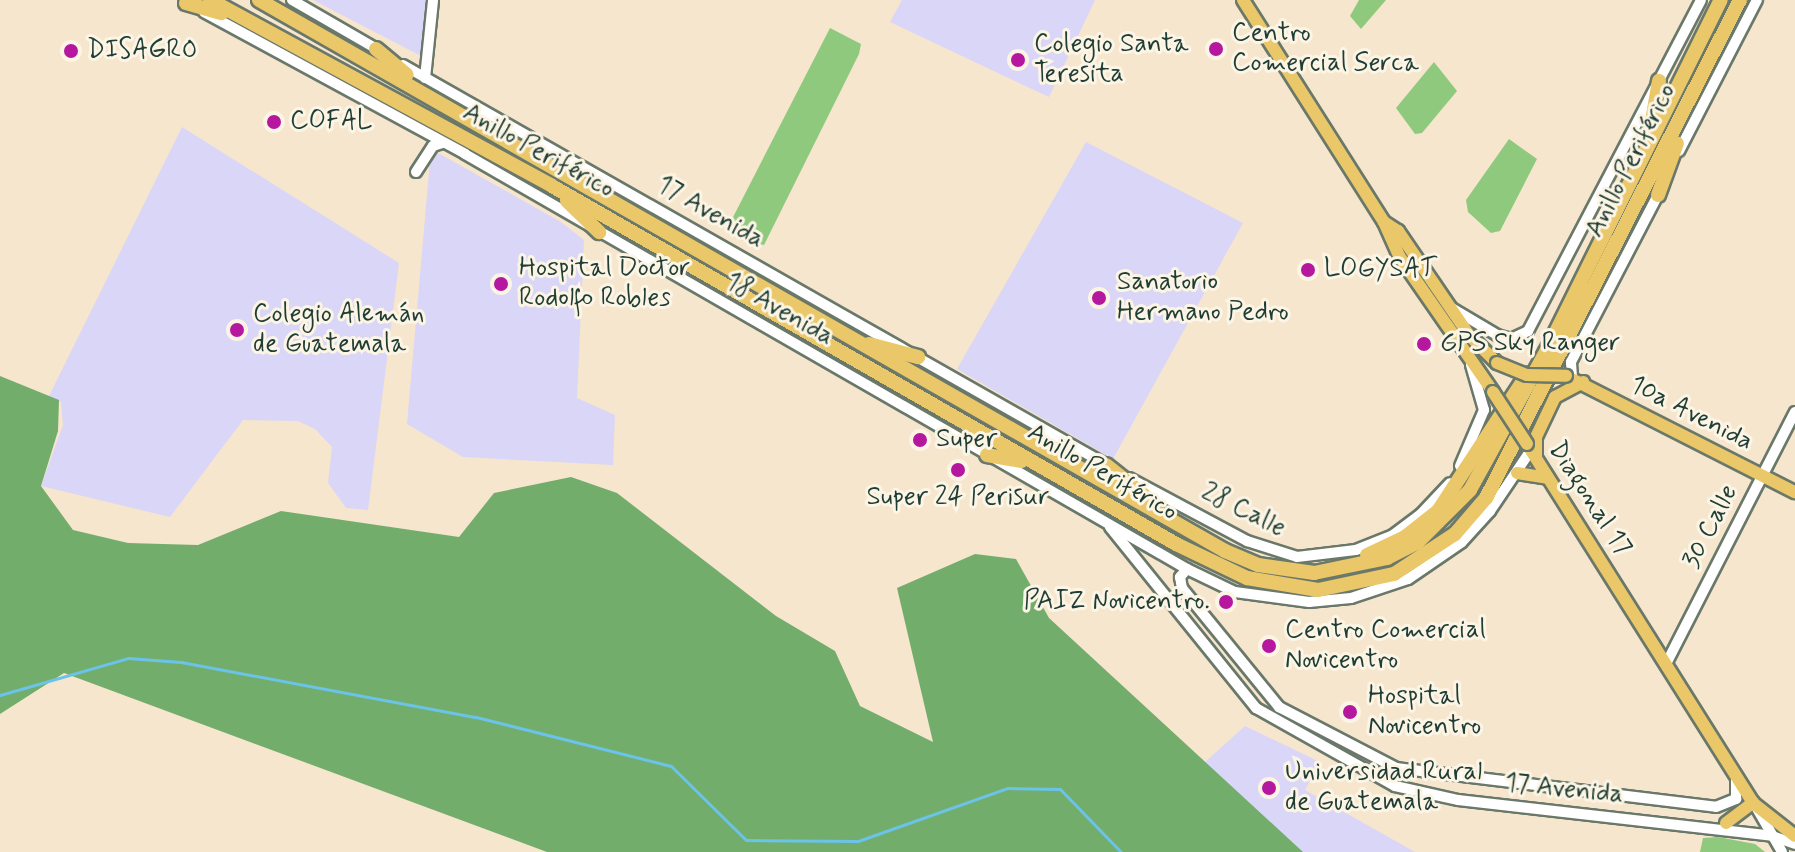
<!DOCTYPE html>
<html>
<head>
<meta charset="utf-8">
<style>
	body { margin:0 }
	#map { position:relative; width:1795px; height:852px; overflow:hidden; background:#f6e6cd; font-family:Mynerve,sans-serif }
	div>[style] { position:absolute }
	[style*='--x'] { left:calc(var(--x)*1px); top:calc(var(--y)*1px); width:calc(var(--w)*1px); rotate:calc(var(--a)*1deg) }
	.built>* { inset:0; background:#dad6f7 }
	.green>* { inset:0; background:#8fc97d }
	.forest>* { inset:0; background:#73ad6c }
	.stream>* { height:3px; margin:-1.5px; padding:0 1.5px; transform-origin:1.5px; border-radius:1.5px; background:#6bc3e8 }
	.roads { filter:drop-shadow(2px 0 #6a786a) drop-shadow(-2px 0 #6a786a) drop-shadow(0 2px #6a786a) drop-shadow(0 -2px #6a786a) }
	.minor>* { height:10px; margin:-5px; padding:0 5px; transform-origin:5px; border-radius:5px; background:#fff }
	.major>* { height:12px; margin:-6px; padding:0 6px; transform-origin:6px; border-radius:6px; background:#eac769 }
	.highway>* { height:14px; margin:-7px; padding:0 7px; transform-origin:7px; border-radius:7px; background:#eac769 }
	.bridges { filter:drop-shadow(2px 0 #6a786a) drop-shadow(-2px 0 #6a786a) drop-shadow(0 2px #6a786a) drop-shadow(0 -2px #6a786a) }
	.major-bridge>* { height:12px; margin:-6px; padding:0 6px; transform-origin:6px; border-radius:6px; background:#eac769 }
	.dots>* { width:22px; height:22px; translate:-50% -50%; box-sizing:border-box; border:4px solid #fcf5e5; border-radius:50% }
	span { translate:-50% -50%; white-space:nowrap; text-align:center; line-height:1.15; -webkit-text-stroke:6px #fcf5e5; paint-order:stroke }
	.poi-label { font-size:26px; color:#1f3d34 }
	.left { translate:0 -50%; text-align:left }
	.right { translate:-100% -50%; text-align:right }
	.street-label { font-size:26px; color:#1f3d34 }
</style>
</head>
<body>
<div id="map">
	<div class="built">
		<i style="clip-path:polygon(313px 0,432px 0,427px 59px)"></i>
		<i style="clip-path:polygon(902px 0,1095px 0,1049px 97px,890px 22px)"></i>
		<i style="clip-path:polygon(182px 127px,399px 263px,368px 510px,346px 508px,328px 483px,332px 447px,315px 429px,298px 421px,243px 420px,170px 517px,41px 486px,63px 425px,61px 402px,49px 396px)"></i>
		<i style="clip-path:polygon(1086px 142px,1243px 223px,1113px 459px,957px 369px)"></i>
		<i style="clip-path:polygon(431px 149px,561px 222px,584px 240px,577px 398px,615px 415px,613px 465px,463px 457px,407px 424px)"></i>
		<i style="clip-path:polygon(1245px 726px,1320px 762px,1305px 790px,1415px 852px,1303px 852px,1204px 763px)"></i>
	</div>
	<div class="green">
		<i style="clip-path:polygon(1359px 0,1386px 0,1361px 29px,1350px 16px)"></i>
		<i style="clip-path:polygon(830px 28px,861px 44px,859px 54px,764px 245px,741px 240px,730px 223px)"></i>
		<i style="clip-path:polygon(1434px 62px,1457px 91px,1422px 133px,1415px 134px,1396px 108px)"></i>
		<i style="clip-path:polygon(1509px 139px,1537px 159px,1500px 231px,1491px 233px,1468px 212px,1466px 200px)"></i>
		<i style="clip-path:polygon(1718px 837px,1755px 844px,1765px 852px,1700px 852px,1703px 838px)"></i>
	</div>
	<div class="forest">
		<i style="clip-path:polygon(0 376px,59px 400px,58px 431px,41px 486px,73px 530px,128px 543px,198px 545px,281px 511px,459px 537px,494px 493px,571px 477px,617px 493px,776px 616px,835px 651px,860px 706px,933px 742px,897px 588px,975px 554px,1016px 559px,1049px 618px,1303px 852px,547px 852px,64px 673px,0 714px)"></i>
	</div>
	<div class="stream">
		<i style="--x:0;--y:695;--w:133;--a:-16.1"></i>
		<i style="--x:128;--y:658;--w:53;--a:4.3"></i>
		<i style="--x:181;--y:662;--w:300;--a:10.6"></i>
		<i style="--x:476;--y:717;--w:201;--a:14.1"></i>
		<i style="--x:671;--y:766;--w:105;--a:44.6"></i>
		<i style="--x:746;--y:840;--w:112;--a:0.5"></i>
		<i style="--x:858;--y:841;--w:159;--a:-19.5"></i>
		<i style="--x:1008;--y:788;--w:52;--a:1.1"></i>
		<i style="--x:1060;--y:789;--w:88;--a:45.9"></i>
	</div>
	<div class="roads">
		<div class="minor">
			<i style="--x:292;--y:0;--w:104;--a:30"></i>
			<i style="--x:204;--y:12;--w:297;--a:28.5"></i>
			<i style="--x:465;--y:154;--w:833;--a:29.89"></i>
			<i style="--x:1187;--y:569;--w:53;--a:25.6"></i>
			<i style="--x:1235;--y:592;--w:75;--a:7.7"></i>
			<i style="--x:1309;--y:602;--w:42;--a:-5.4"></i>
			<i style="--x:1351;--y:598;--w:60;--a:-18.4"></i>
			<i style="--x:1408;--y:579;--w:65;--a:-34.4"></i>
			<i style="--x:1462;--y:542;--w:42;--a:-47.9"></i>
			<i style="--x:1490;--y:511;--w:73;--a:-56.1"></i>
			<i style="--x:403;--y:65;--w:816;--a:29.61"></i>
			<i style="--x:425;--y:78;--w:78;--a:-84.1"></i>
			<i style="--x:1679;--y:151;--w:170;--a:-62.7"></i>
			<i style="--x:416;--y:172;--w:31;--a:-57"></i>
			<i style="--x:433;--y:146;--w:9;--a:-18"></i>
			<i style="--x:1450;--y:307;--w:55;--a:30.8"></i>
			<i style="--x:1497;--y:335;--w:15;--a:16"></i>
			<i style="--x:1511;--y:339;--w:19;--a:-25"></i>
			<i style="--x:1528;--y:331;--w:373;--a:-62.4"></i>
			<i style="--x:1572;--y:377;--w:15;--a:-94"></i>
			<i style="--x:1571;--y:362;--w:193;--a:-62.5"></i>
			<i style="--x:1460;--y:466;--w:61;--a:-66.8"></i>
			<i style="--x:1484;--y:410;--w:47;--a:-106.1"></i>
			<i style="--x:1129;--y:478;--w:134;--a:28.1"></i>
			<i style="--x:1247;--y:541;--w:52;--a:17.7"></i>
			<i style="--x:1297;--y:557;--w:59;--a:-6.8"></i>
			<i style="--x:1356;--y:550;--w:40;--a:-22"></i>
			<i style="--x:1393;--y:535;--w:35;--a:-37"></i>
			<i style="--x:1421;--y:514;--w:42;--a:-46.9"></i>
			<i style="--x:1110;--y:527;--w:233;--a:51.1"></i>
			<i style="--x:1256;--y:708;--w:159;--a:29.3"></i>
			<i style="--x:1395;--y:786;--w:65;--a:12.5"></i>
			<i style="--x:1458;--y:800;--w:316;--a:6.5"></i>
			<i style="--x:1772;--y:836;--w:24;--a:19"></i>
			<i style="--x:1187;--y:569;--w:11;--a:131"></i>
			<i style="--x:1180;--y:577;--w:11;--a:80"></i>
			<i style="--x:1182;--y:588;--w:154;--a:50.8"></i>
			<i style="--x:1279;--y:707;--w:132;--a:27.5"></i>
			<i style="--x:1396;--y:768;--w:322;--a:6.9"></i>
			<i style="--x:1716;--y:807;--w:22;--a:-22"></i>
			<i style="--x:1736;--y:799;--w:22;--a:-90"></i>
			<i style="--x:1666;--y:664;--w:283;--a:-62.9"></i>
			<i style="--x:1755;--y:805;--w:54;--a:60.1"></i>
		</div>
		<div class="major">
			<i style="--x:1243;--y:0;--w:263;--a:57.6"></i>
			<i style="--x:1384;--y:222;--w:37;--a:66"></i>
			<i style="--x:1399;--y:256;--w:165;--a:55.3"></i>
			<i style="--x:1384;--y:222;--w:17;--a:33"></i>
			<i style="--x:1398;--y:231;--w:126;--a:55.7"></i>
			<i style="--x:1469;--y:335;--w:40;--a:45"></i>
			<i style="--x:1566;--y:376;--w:257;--a:26.9"></i>
			<i style="--x:1527;--y:444;--w:424;--a:57.8"></i>
			<i style="--x:1753;--y:803;--w:53;--a:38.2"></i>
			<i style="--x:1536;--y:457;--w:20;--a:-90"></i>
			<i style="--x:1536;--y:437;--w:44;--a:-64.6"></i>
			<i style="--x:1555;--y:397;--w:32;--a:-28"></i>
			<i style="--x:1517;--y:473;--w:31;--a:9"></i>
			<i style="--x:1726;--y:823;--w:34;--a:-37"></i>
		</div>
		<div class="highway">
			<i style="--x:210;--y:0;--w:389;--a:28.5"></i>
			<i style="--x:552;--y:186;--w:719;--a:29.84"></i>
			<i style="--x:1176;--y:544;--w:79;--a:25.6"></i>
			<i style="--x:1247;--y:578;--w:72;--a:9.6"></i>
			<i style="--x:1318;--y:590;--w:78;--a:-11.9"></i>
			<i style="--x:1394;--y:574;--w:73;--a:-33.3"></i>
			<i style="--x:1455;--y:534;--w:48;--a:-49.3"></i>
			<i style="--x:1486;--y:498;--w:559;--a:-62.98"></i>
			<i style="--x:259;--y:0;--w:1112;--a:29.7"></i>
			<i style="--x:1225;--y:551;--w:36;--a:23"></i>
			<i style="--x:1258;--y:565;--w:57;--a:8.1"></i>
			<i style="--x:1314;--y:573;--w:75;--a:-11.6"></i>
			<i style="--x:1387;--y:558;--w:34;--a:-27"></i>
			<i style="--x:1417;--y:543;--w:75;--a:-45"></i>
			<i style="--x:1470;--y:490;--w:158;--a:-61.2"></i>
			<i style="--x:1546;--y:352;--w:393;--a:-63.6"></i>
			<i style="--x:186;--y:3;--w:37;--a:16"></i>
			<i style="--x:376;--y:49;--w:40;--a:40"></i>
			<i style="--x:1650;--y:132;--w:52;--a:-80"></i>
			<i style="--x:1658;--y:195;--w:55;--a:-69.9"></i>
			<i style="--x:567;--y:201;--w:45;--a:44.1"></i>
			<i style="--x:869;--y:344;--w:51;--a:14.9"></i>
			<i style="--x:987;--y:455;--w:35;--a:10"></i>
			<i style="--x:1106;--y:465;--w:61;--a:38.4"></i>
			<i style="--x:1367;--y:555;--w:42;--a:-25.3"></i>
			<i style="--x:1405;--y:537;--w:42;--a:-38.2"></i>
			<i style="--x:1438;--y:511;--w:163;--a:-56.8"></i>
		</div>
	</div>
	<div class="bridges">
		<div class="major-bridge">
			<i style="--x:1497;--y:363;--w:32;--a:22"></i>
			<i style="--x:1527;--y:375;--w:39;--a:1"></i>
			<i style="--x:1493;--y:392;--w:62;--a:56.8"></i>
		</div>
	</div>
	<div class="dots">
		<i style="left:1216px;top:49px;background:#b5179e"></i>
		<i style="left:71px;top:51px;background:#b5179e"></i>
		<i style="left:1018px;top:60px;background:#b5179e"></i>
		<i style="left:274px;top:122px;background:#b5179e"></i>
		<i style="left:1308px;top:270px;background:#b5179e"></i>
		<i style="left:501px;top:284px;background:#b5179e"></i>
		<i style="left:1099px;top:298px;background:#b5179e"></i>
		<i style="left:237px;top:330px;background:#b5179e"></i>
		<i style="left:1424px;top:344px;background:#b5179e"></i>
		<i style="left:920px;top:440px;background:#b5179e"></i>
		<i style="left:958px;top:470px;background:#b5179e"></i>
		<i style="left:1226px;top:602px;background:#b5179e"></i>
		<i style="left:1269px;top:646px;background:#b5179e"></i>
		<i style="left:1350px;top:712px;background:#b5179e"></i>
		<i style="left:1269px;top:788px;background:#b5179e"></i>
	</div>
	<div class="poi-label">
		<span class="left" style="left:1232px;top:49px">Centro<br>Comercial Serca</span>
		<span class="left" style="left:1034px;top:60px">Colegio Santa<br>Teresita</span>
		<span class="left" style="left:87px;top:51px">DISAGRO</span>
		<span class="left" style="left:290px;top:122px">COFAL</span>
		<span class="left" style="left:519px;top:284px">Hospital Doctor<br>Rodolfo Robles</span>
		<span class="left" style="left:1324px;top:270px">LOGYSAT</span>
		<span class="left" style="left:1117px;top:298px">Sanatorio<br>Hermano Pedro</span>
		<span class="left" style="left:253px;top:330px">Colegio Alemán<br>de Guatemala</span>
		<span class="left" style="left:1440px;top:344px">GPS Sky Ranger</span>
		<span class="left" style="left:936px;top:440px">Super</span>
		<span style="left:958px;top:498px">Super 24 Perisur</span>
		<span class="right" style="left:1210px;top:602px">PAIZ Novicentro.</span>
		<span class="left" style="left:1285px;top:646px">Centro Comercial<br>Novicentro</span>
		<span class="left" style="left:1368px;top:712px">Hospital<br>Novicentro</span>
		<span class="left" style="left:1285px;top:788px">Universidad Rural<br>de Guatemala</span>
	</div>
	<div class="street-label">
		<span style="left:538px;top:152px;rotate:29deg">Anillo Periférico</span>
		<span style="left:1632px;top:161px;rotate:-63deg">Anillo Periférico</span>
		<span style="left:710px;top:213px;rotate:30deg">17 Avenida</span>
		<span style="left:779px;top:310px;rotate:30deg">18 Avenida</span>
		<span style="left:1691px;top:414px;rotate:27deg">10a Avenida</span>
		<span style="left:1102px;top:473px;rotate:30deg">Anillo Periférico</span>
		<span style="left:1589px;top:499px;rotate:57deg">Diagonal 17</span>
		<span style="left:1243px;top:511px;rotate:26deg">28 Calle</span>
		<span style="left:1711px;top:527px;rotate:-63deg">30 Calle</span>
		<span style="left:1564px;top:790px;rotate:6deg">17 Avenida</span>
	</div>
</div>
</body>
</html>
